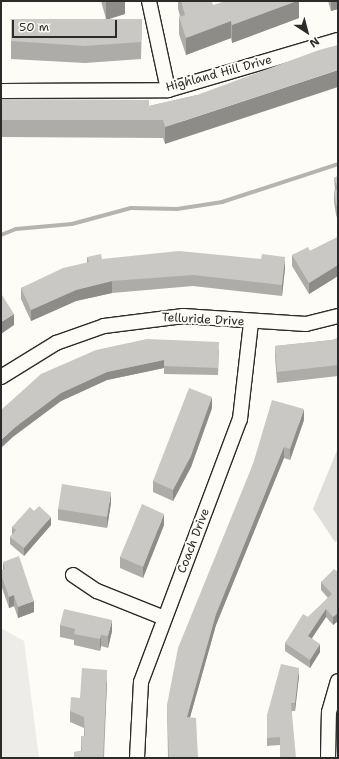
<!DOCTYPE html>
<html>
<head>
<meta charset="utf-8">
<style>
	body { margin:0 }
	#map { position:relative; width:339px; height:759px; overflow:hidden; background:#fdfcf7; font-family:"Shantell Sans",sans-serif }
	div>[style] { position:absolute }
	[style*='--x'] { left:calc(var(--x)*1px); top:calc(var(--y)*1px); width:calc(var(--w)*1px); rotate:calc(var(--a)*1deg) }
	.built>* { inset:0; background:#edece8 }
	.green>* { inset:0; background:#dfdeda }
	.stream>* { height:4px; margin:-2px; padding:0 2px; transform-origin:2px; border-radius:2px; background:#b5b4b1 }
	.roads { filter:drop-shadow(1px 0 #2b2b2b) drop-shadow(-1px 0 #2b2b2b) drop-shadow(0 1px #2b2b2b) drop-shadow(0 -1px #2b2b2b) }
	.street>* { height:14px; margin:-7px; padding:0 7px; transform-origin:7px; border-radius:7px; background:#fdfcf7 }
	.wall>* { inset:0; background:#adaca9 }
	.shaded-wall>* { inset:0; background:#8d8c89 }
	.building>* { inset:0; background:#c9c8c4 }
	span { translate:-50% -50%; white-space:nowrap; text-align:center; line-height:1.15; -webkit-text-stroke:4px #fdfcf7; paint-order:stroke }
	.street-label { font-size:12px; color:#2b2b2b }
	.frame { position:absolute; inset:0; border:2px solid #2b2b2b; pointer-events:none }
	.north { position:absolute; left:287px; top:12px; width:40px; height:40px; -webkit-text-stroke:3px #fdfcf7; paint-order:stroke; rotate:144deg; font-size:11px; font-weight:700; line-height:16px; text-align:center; color:#2b2b2b }
	.north::after { content:''; display:block; margin:auto; width:14px; height:18px; background:#2b2b2b; clip-path:polygon(50% 0,100% 100%,50% 72%,0 100%) }
	.scale { position:absolute; left:12px; top:20px; width:105px; height:18px; box-sizing:border-box; border:2px solid #2b2b2b; border-top:0; padding-left:5px; font-size:12px; line-height:14px; white-space:nowrap; color:#2b2b2b; -webkit-text-stroke:3px #fdfcf7; paint-order:stroke }
</style>
</head>
<body>
<div id="map">
	<div class="built">
		<i style="clip-path:polygon(1px 628px,24px 641px,39px 758px,1px 758px)"></i>
	</div>
	<div class="green">
		<i style="clip-path:polygon(338px 448px,338px 540px,335px 542px,313px 509px)"></i>
	</div>
	<div class="stream">
		<i style="--x:1;--y:235;--w:16;--a:-22"></i>
		<i style="--x:16;--y:229;--w:56;--a:-5.1"></i>
		<i style="--x:72;--y:224;--w:61;--a:-15.2"></i>
		<i style="--x:131;--y:208;--w:46;--a:1.2"></i>
		<i style="--x:177;--y:209;--w:46;--a:-8.8"></i>
		<i style="--x:222;--y:202;--w:122;--a:-18.1"></i>
	</div>
	<div class="roads">
		<div class="street">
			<i style="--x:149;--y:1;--w:91;--a:77.9"></i>
			<i style="--x:1;--y:91;--w:167;--a:-0.3"></i>
			<i style="--x:168;--y:90;--w:177;--a:-16.4"></i>
			<i style="--x:1;--y:377;--w:65;--a:-31.7"></i>
			<i style="--x:56;--y:343;--w:51;--a:-19.5"></i>
			<i style="--x:104;--y:326;--w:80;--a:-7.2"></i>
			<i style="--x:183;--y:316;--w:123;--a:3.7"></i>
			<i style="--x:306;--y:324;--w:33;--a:-14"></i>
			<i style="--x:73;--y:575;--w:29;--a:34"></i>
			<i style="--x:97;--y:591;--w:72;--a:21.9"></i>
			<i style="--x:137;--y:758;--w:76;--a:-87"></i>
			<i style="--x:141;--y:682;--w:281;--a:-69.4"></i>
			<i style="--x:240;--y:419;--w:98;--a:-83.5"></i>
			<i style="--x:328;--y:758;--w:46;--a:-88.8"></i>
			<i style="--x:329;--y:712;--w:32;--a:-74"></i>
		</div>
	</div>
	<div class="wall">
		<i style="clip-path:polygon(101px 1px,125px 1px,125px 14px,107px 19px,142px 19px,141px 59px,85px 63px,11px 59px,11px 19px,106px 19px)"></i>
		<i style="clip-path:polygon(178px 1px,211px 1px,213px 5px,299px 1px,299px 18px,232px 43px,231px 38px,186px 55px,179px 34px,179px 17px,180px 16px,178px 9px)"></i>
		<i style="clip-path:polygon(328px 1px,338px 1px,338px 9px,331px 11px)"></i>
		<i style="clip-path:polygon(197px 95px,165px 144px,163px 138px,1px 137px,1px 99px,149px 106px)"></i>
		<i style="clip-path:polygon(338px 176px,338px 220px,336px 215px,334px 202px,334px 191px,335px 190px,334px 178px)"></i>
		<i style="clip-path:polygon(338px 237px,338px 276px,309px 294px,292px 266px,292px 255px,310px 251px)"></i>
		<i style="clip-path:polygon(87px 257px,102px 259px,285px 268px,282px 296px,193px 286px,112px 293px,76px 301px,31px 321px,21px 299px,21px 288px,87px 263px)"></i>
		<i style="clip-path:polygon(338px 338px,338px 376px,277px 383px,275px 357px,275px 346px,332px 340px)"></i>
		<i style="clip-path:polygon(219px 350px,218px 375px,164px 374px,164px 368px,107px 380px,61px 401px,14px 436px,41px 374px)"></i>
		<i style="clip-path:polygon(212px 408px,191px 467px,173px 501px,153px 492px,153px 481px)"></i>
		<i style="clip-path:polygon(304px 420px,290px 460px,284px 458px,216px 625px,190px 717px,198px 758px,168px 758px,167px 705px,253px 464px)"></i>
		<i style="clip-path:polygon(111px 503px,107px 528px,58px 520px,58px 509px)"></i>
		<i style="clip-path:polygon(34px 511px,51px 525px,24px 556px,10px 544px,10px 537px,12px 535px,12px 527px)"></i>
		<i style="clip-path:polygon(164px 525px,143px 578px,120px 568px,120px 557px)"></i>
		<i style="clip-path:polygon(3px 562px,34px 612px,18px 618px,14px 606px,9px 608px,1px 585px,1px 570px,3px 570px)"></i>
		<i style="clip-path:polygon(338px 572px,338px 621px,333px 625px,326px 617px,312px 638px,320px 652px,310px 668px,285px 651px,285px 643px,308px 617px,328px 598px,321px 590px,321px 582px)"></i>
		<i style="clip-path:polygon(60px 625px,112px 631px,108px 648px,101px 646px,100px 651px,74px 645px,74px 640px,60px 637px)"></i>
		<i style="clip-path:polygon(299px 676px,295px 711px,292px 711px,280px 745px,267px 746px,267px 715px)"></i>
		<i style="clip-path:polygon(107px 682px,104px 758px,74px 758px,74px 752px,81px 751px,81px 736px,84px 736px,84px 728px,70px 722px,70px 711px,80px 698px)"></i>
	</div>
	<div class="shaded-wall">
		<i style="clip-path:polygon(110px 1px,125px 1px,125px 14px,106px 20px,106px 2px)"></i>
		<i style="clip-path:polygon(297px 1px,299px 1px,299px 18px,232px 43px,232px 25px)"></i>
		<i style="clip-path:polygon(331px 1px,338px 1px,338px 9px,331px 11px)"></i>
		<i style="clip-path:polygon(231px 21px,231px 38px,186px 55px,186px 38px)"></i>
		<i style="clip-path:polygon(338px 70px,338px 87px,165px 144px,165px 127px)"></i>
		<i style="clip-path:polygon(285px 257px,285px 268px,282px 296px,282px 285px)"></i>
		<i style="clip-path:polygon(338px 265px,338px 276px,309px 294px,309px 283px)"></i>
		<i style="clip-path:polygon(112px 281px,112px 293px,76px 301px,31px 321px,31px 310px,76px 290px)"></i>
		<i style="clip-path:polygon(14px 314px,14px 325px,1px 334px,1px 322px)"></i>
		<i style="clip-path:polygon(164px 360px,164px 368px,107px 380px,61px 401px,14px 436px,1px 448px,1px 440px,14px 428px,61px 393px,107px 372px)"></i>
		<i style="clip-path:polygon(212px 397px,212px 408px,191px 467px,173px 501px,173px 490px)"></i>
		<i style="clip-path:polygon(304px 409px,304px 420px,290px 460px,290px 449px)"></i>
		<i style="clip-path:polygon(284px 447px,284px 458px,216px 625px,187px 728px,187px 717px,216px 614px)"></i>
		<i style="clip-path:polygon(111px 492px,111px 503px,107px 528px,107px 517px)"></i>
		<i style="clip-path:polygon(164px 514px,164px 525px,143px 578px,143px 567px)"></i>
		<i style="clip-path:polygon(51px 517px,51px 525px,24px 556px,24px 548px)"></i>
		<i style="clip-path:polygon(14px 595px,14px 606px,9px 608px,9px 597px)"></i>
		<i style="clip-path:polygon(34px 601px,34px 612px,18px 618px,18px 607px)"></i>
		<i style="clip-path:polygon(326px 609px,326px 617px,308px 644px,308px 636px)"></i>
		<i style="clip-path:polygon(338px 613px,338px 621px,333px 625px,333px 617px)"></i>
		<i style="clip-path:polygon(112px 620px,112px 631px,108px 648px,108px 636px)"></i>
		<i style="clip-path:polygon(101px 635px,101px 646px,100px 651px,100px 639px)"></i>
		<i style="clip-path:polygon(320px 644px,320px 652px,310px 668px,310px 660px)"></i>
		<i style="clip-path:polygon(299px 668px,299px 676px,295px 711px,295px 703px)"></i>
		<i style="clip-path:polygon(107px 670px,107px 682px,103px 758px)"></i>
	</div>
	<div class="building">
		<i style="clip-path:polygon(181px 1px,211px 1px,213px 5px,226px 1px,297px 1px,232px 25px,231px 21px,186px 38px,179px 17px,185px 15px)"></i>
		<i style="clip-path:polygon(11px 19px,142px 19px,141px 42px,85px 46px,11px 41px)"></i>
		<i style="clip-path:polygon(338px 45px,338px 70px,165px 127px,163px 120px,1px 120px,1px 99px,149px 100px,149px 106px,197px 95px,319px 50px)"></i>
		<i style="clip-path:polygon(338px 176px,338px 189px,334px 178px)"></i>
		<i style="clip-path:polygon(338px 189px,338px 208px,336px 204px,334px 191px)"></i>
		<i style="clip-path:polygon(338px 237px,338px 265px,309px 283px,292px 255px,308px 247px,310px 251px)"></i>
		<i style="clip-path:polygon(179px 251px,261px 259px,262px 254px,285px 257px,282px 285px,193px 275px,112px 281px,76px 290px,31px 310px,21px 288px,63px 268px,89px 262px,87px 257px,101px 254px,102px 259px)"></i>
		<i style="clip-path:polygon(2px 295px,14px 314px,1px 322px,1px 296px)"></i>
		<i style="clip-path:polygon(338px 338px,338px 365px,277px 372px,275px 346px,332px 340px)"></i>
		<i style="clip-path:polygon(147px 339px,219px 342px,218px 368px,164px 366px,164px 360px,107px 372px,61px 393px,14px 428px,1px 440px,1px 410px,41px 374px,96px 350px)"></i>
		<i style="clip-path:polygon(189px 388px,212px 397px,191px 456px,173px 490px,153px 481px)"></i>
		<i style="clip-path:polygon(272px 400px,304px 409px,290px 449px,284px 447px,216px 614px,187px 717px,196px 718px,198px 758px,169px 758px,167px 705px,178px 648px,253px 464px)"></i>
		<i style="clip-path:polygon(62px 484px,111px 492px,107px 517px,58px 509px)"></i>
		<i style="clip-path:polygon(142px 504px,164px 514px,143px 567px,120px 557px)"></i>
		<i style="clip-path:polygon(39px 506px,51px 517px,24px 548px,10px 537px,16px 530px,12px 527px,30px 507px,34px 511px)"></i>
		<i style="clip-path:polygon(19px 556px,34px 601px,18px 607px,14px 595px,9px 597px,1px 574px,1px 570px,5px 569px,3px 562px)"></i>
		<i style="clip-path:polygon(334px 569px,338px 572px,338px 613px,333px 617px,326px 609px,308px 636px,320px 644px,310px 660px,285px 643px,303px 614px,308px 617px,332px 594px,321px 582px)"></i>
		<i style="clip-path:polygon(64px 609px,112px 620px,108px 636px,101px 635px,100px 639px,74px 634px,75px 629px,60px 625px)"></i>
		<i style="clip-path:polygon(281px 664px,299px 668px,295px 703px,291px 703px,296px 758px,280px 758px,280px 737px,267px 738px,267px 715px)"></i>
		<i style="clip-path:polygon(82px 668px,107px 670px,103px 758px,74px 758px,74px 752px,82px 751px,81px 736px,85px 736px,84px 717px,70px 711px,71px 697px,80px 698px)"></i>
	</div>
	<div class="street-label">
		<span style="left:219px;top:74px;rotate:-15deg">Highland Hill Drive</span>
		<span style="left:203px;top:320px;rotate:3deg">Telluride Drive</span>
		<span style="left:194px;top:541px;rotate:-69deg">Coach Drive</span>
	</div>
	<div class="frame"></div>
	<div class="north">N</div>
	<div class="scale">50 m</div>
</div>
</body>
</html>
